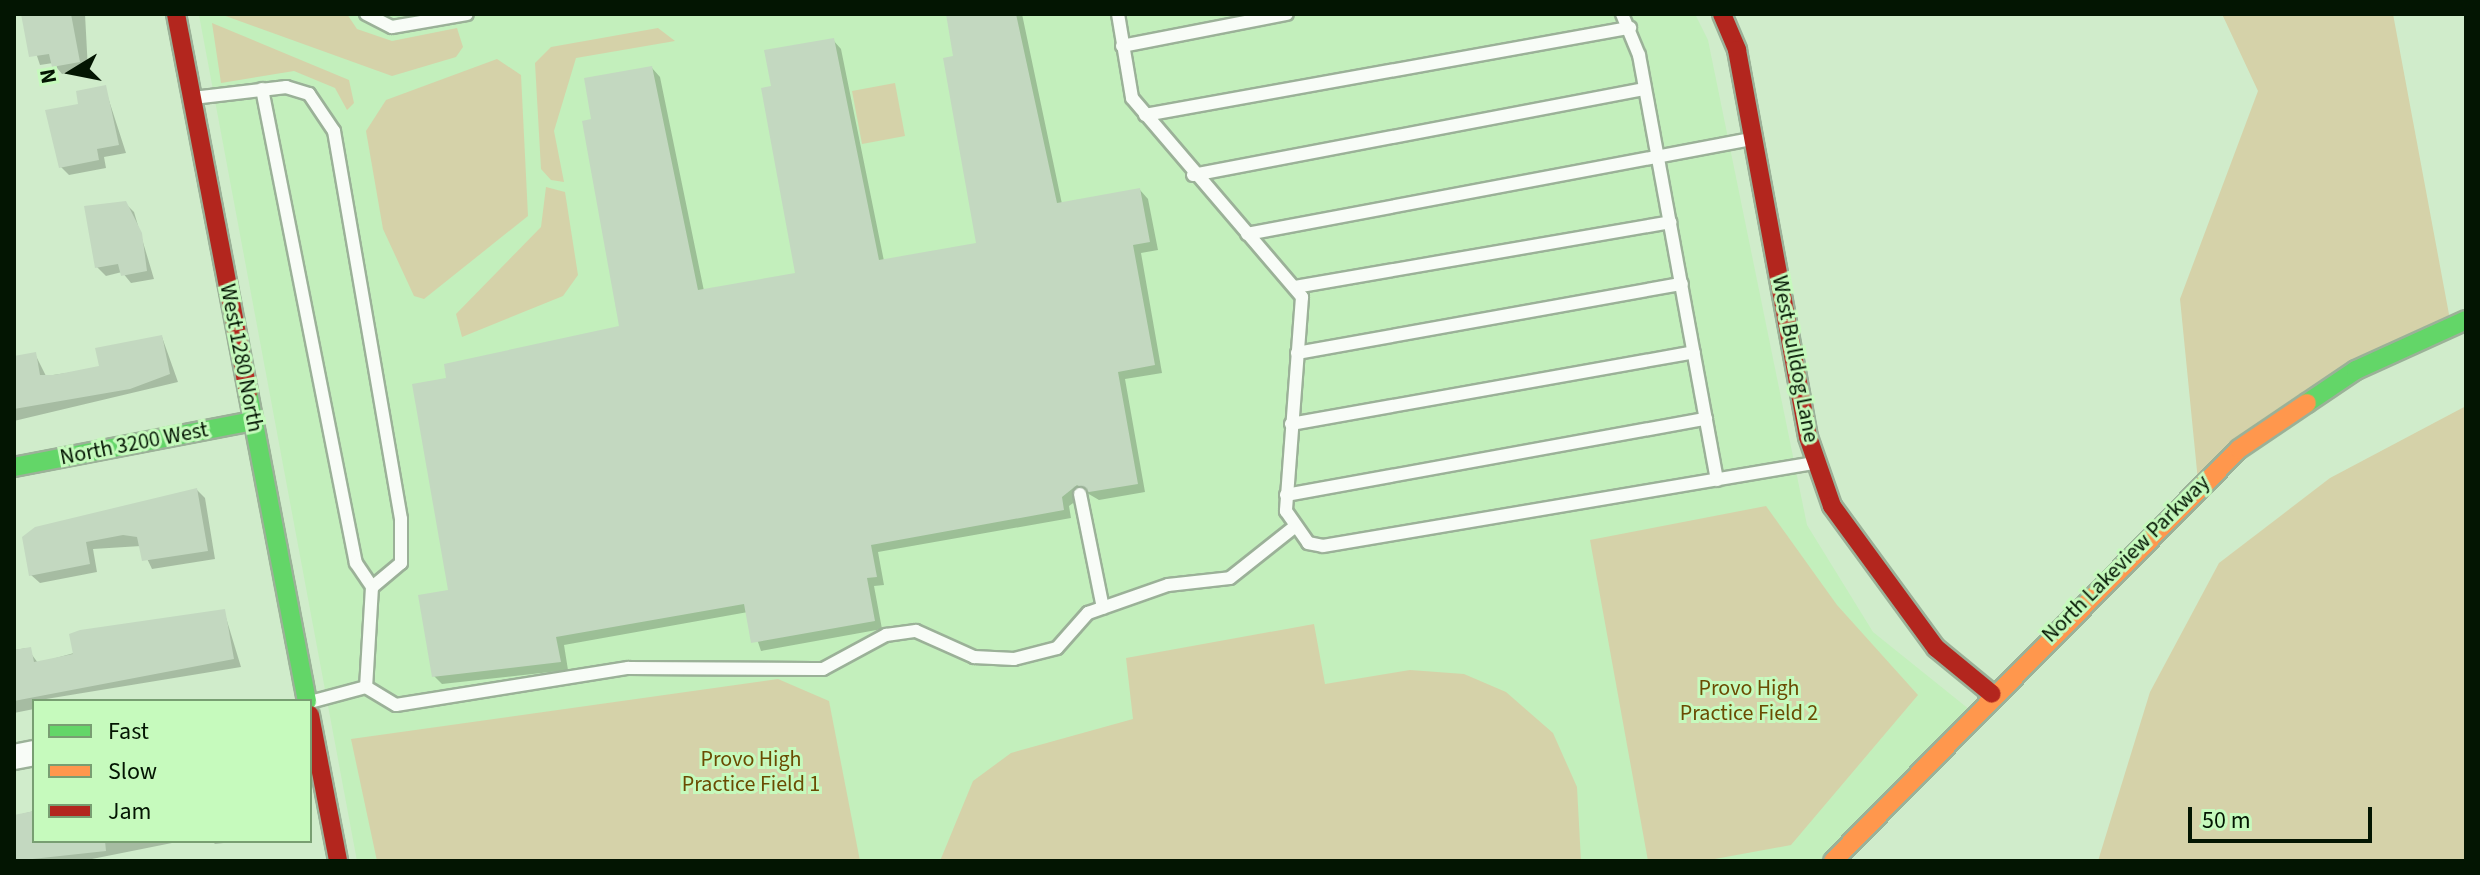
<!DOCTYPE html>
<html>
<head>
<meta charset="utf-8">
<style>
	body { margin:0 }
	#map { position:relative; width:2480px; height:875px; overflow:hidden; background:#d0eccb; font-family:"Source Sans 3",sans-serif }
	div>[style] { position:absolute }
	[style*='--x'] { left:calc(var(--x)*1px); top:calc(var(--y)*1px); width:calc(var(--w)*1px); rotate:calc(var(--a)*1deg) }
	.built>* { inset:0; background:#c3efbc }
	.green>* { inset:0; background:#d5d2a9 }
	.shadow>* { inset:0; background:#0003 }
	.building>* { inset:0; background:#c3d8c0 }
	.roads { filter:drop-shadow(2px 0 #9bb198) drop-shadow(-2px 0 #9bb198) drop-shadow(0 2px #9bb198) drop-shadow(0 -2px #9bb198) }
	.lane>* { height:12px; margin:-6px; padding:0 6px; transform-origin:6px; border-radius:6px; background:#f8fcf7 }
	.street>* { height:24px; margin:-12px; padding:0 12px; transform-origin:12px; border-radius:12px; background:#f8fcf7 }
	.fast>* { height:18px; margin:-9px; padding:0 9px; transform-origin:9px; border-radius:9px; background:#63d668 }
	.slow>* { height:18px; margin:-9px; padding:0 9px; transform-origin:9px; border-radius:9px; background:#ff974d }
	.jam>* { height:18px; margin:-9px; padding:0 9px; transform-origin:9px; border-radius:9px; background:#b3261e }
	span { translate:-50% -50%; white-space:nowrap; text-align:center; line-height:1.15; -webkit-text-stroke:6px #c6fabd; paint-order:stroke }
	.street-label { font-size:22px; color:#031502 }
	.park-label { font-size:22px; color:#6a4b02 }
	.frame { position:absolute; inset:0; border:16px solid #031502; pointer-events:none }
	.legend { position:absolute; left:32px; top:699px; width:280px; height:144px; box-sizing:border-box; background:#c6fabd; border:2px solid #789e72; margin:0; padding:10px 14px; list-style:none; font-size:24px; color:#031502 }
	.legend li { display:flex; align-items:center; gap:16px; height:40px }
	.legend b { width:40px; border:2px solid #789e72 }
	.north { position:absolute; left:32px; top:32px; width:80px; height:80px; -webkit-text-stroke:6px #c6fabd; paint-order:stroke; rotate:260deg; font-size:22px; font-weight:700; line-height:32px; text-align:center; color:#031502 }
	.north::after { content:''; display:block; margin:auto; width:28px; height:36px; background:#031502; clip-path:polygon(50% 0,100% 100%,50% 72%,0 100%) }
	.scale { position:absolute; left:2188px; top:807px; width:184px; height:36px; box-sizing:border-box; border:4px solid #031502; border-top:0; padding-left:10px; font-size:24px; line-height:28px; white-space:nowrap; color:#031502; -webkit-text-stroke:6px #c6fabd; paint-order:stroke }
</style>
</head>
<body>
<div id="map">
	<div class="built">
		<i style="clip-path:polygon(1695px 14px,1708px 40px,1807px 525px,1873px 632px,1985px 722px,1848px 861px,357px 861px,199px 15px)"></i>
	</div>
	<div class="green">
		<i style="clip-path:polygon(220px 14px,347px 14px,357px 29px,392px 41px,457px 28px,463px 47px,456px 57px,392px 76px)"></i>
		<i style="clip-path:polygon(2222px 14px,2393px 14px,2451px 325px,2198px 481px,2180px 299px,2258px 91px)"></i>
		<i style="clip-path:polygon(212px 23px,349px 80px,354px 103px,347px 110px,335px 88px,294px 71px,221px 83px)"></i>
		<i style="clip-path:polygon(658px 28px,675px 41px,576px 58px,554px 131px,564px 182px,551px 180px,541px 169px,535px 63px,551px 47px)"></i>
		<i style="clip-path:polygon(497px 59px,521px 75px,528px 216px,424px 299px,414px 296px,383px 229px,366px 131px,386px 100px)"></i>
		<i style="clip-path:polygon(895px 83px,905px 136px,862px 144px,852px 91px)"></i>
		<i style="clip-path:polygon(546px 187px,565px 192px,578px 275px,563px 296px,462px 337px,456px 314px,541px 227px)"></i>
		<i style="clip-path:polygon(2466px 406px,2466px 861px,2098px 861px,2150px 692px,2219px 563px,2330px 478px)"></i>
		<i style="clip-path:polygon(1766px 506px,1837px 605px,1918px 695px,1791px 845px,1704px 861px,1648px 861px,1590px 540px)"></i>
		<i style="clip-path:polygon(1314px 624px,1325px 684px,1410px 670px,1464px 674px,1506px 692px,1553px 733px,1577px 787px,1581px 861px,940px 861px,973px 781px,1011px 753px,1133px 719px,1126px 658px)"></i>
		<i style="clip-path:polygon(778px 679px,829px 701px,860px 861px,377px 861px,351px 739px)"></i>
	</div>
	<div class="shadow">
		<i style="clip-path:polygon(23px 14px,85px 14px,88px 70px,62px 74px,53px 63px,40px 65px)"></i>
		<i style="clip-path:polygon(966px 14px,1022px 14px,1062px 204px,1140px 190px,1148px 199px,1158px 250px,1141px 253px,1162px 373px,1125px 379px,1145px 492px,1099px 500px,1087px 493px,1069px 506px,1071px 518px,878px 552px,884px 585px,874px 586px,882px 629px,761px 651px,748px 612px,564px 645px,568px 670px,442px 684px,434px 676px,450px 592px,449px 379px,621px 328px,594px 121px,652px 68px,660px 77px,704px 291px,797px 275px,773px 88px,833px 40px,841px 49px,884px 261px,979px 244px,955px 58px)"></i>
		<i style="clip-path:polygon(105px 88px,126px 153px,104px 157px,106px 168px,69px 175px,61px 167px,81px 105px)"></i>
		<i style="clip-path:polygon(125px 203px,134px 212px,154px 279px,131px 283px,122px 272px,106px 276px,97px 267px)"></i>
		<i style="clip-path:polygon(162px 337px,178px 382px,14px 421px,14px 357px,35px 354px,46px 376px,101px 368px)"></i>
		<i style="clip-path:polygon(197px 490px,205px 498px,215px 559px,152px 569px,141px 546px,93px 549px,97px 572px,40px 583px,31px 575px,24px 538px)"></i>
		<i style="clip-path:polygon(224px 611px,241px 667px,34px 701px,34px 709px,14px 713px,14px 650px,27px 648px,38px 663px)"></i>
		<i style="clip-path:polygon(34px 811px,34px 841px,182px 841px,82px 861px,14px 861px,14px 816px)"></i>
		<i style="clip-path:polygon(212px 841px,241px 841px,215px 844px)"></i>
	</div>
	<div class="building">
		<i style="clip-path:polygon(21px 14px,71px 14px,80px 62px,52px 67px,49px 54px,29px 57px)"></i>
		<i style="clip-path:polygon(946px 14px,1016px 14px,1057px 203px,1140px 188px,1150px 242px,1133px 245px,1155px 365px,1118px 372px,1138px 484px,1089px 492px,1077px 485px,1062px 497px,1064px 510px,871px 545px,877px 577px,867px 578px,875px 621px,751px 643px,744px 604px,556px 637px,561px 662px,432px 677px,418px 595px,448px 590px,412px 384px,446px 378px,444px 364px,619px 326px,582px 121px,591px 119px,584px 78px,652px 66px,698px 290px,795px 273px,761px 88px,771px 86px,764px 50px,834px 38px,879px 260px,976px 243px,943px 58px,953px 56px)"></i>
		<i style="clip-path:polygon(106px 85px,119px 145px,97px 149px,99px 160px,59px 168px,45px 110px,78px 104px,76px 91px)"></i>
		<i style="clip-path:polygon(126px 201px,142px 233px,147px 271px,121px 276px,118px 264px,95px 268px,84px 206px)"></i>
		<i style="clip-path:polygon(162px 335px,170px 374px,130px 389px,14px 409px,14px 356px,36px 352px,40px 375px,54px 375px,99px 366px,95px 348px)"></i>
		<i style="clip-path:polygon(197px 488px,208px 551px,142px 561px,137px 537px,123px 535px,86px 542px,90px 564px,29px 576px,22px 537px,35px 527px)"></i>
		<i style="clip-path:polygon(225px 609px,234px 659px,14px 701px,14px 650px,31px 647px,34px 662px,73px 654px,69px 634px,80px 630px)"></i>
		<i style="clip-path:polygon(34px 811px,34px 841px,105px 841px,106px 851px,14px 861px,14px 815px)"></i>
	</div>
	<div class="roads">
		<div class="lane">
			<i style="--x:366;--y:14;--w:29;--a:27"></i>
			<i style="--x:392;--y:27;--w:76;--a:-9.8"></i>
			<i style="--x:1118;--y:14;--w:85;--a:80.5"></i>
			<i style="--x:1132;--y:98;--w:262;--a:49.5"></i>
			<i style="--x:1302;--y:297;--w:215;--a:94.3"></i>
			<i style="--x:1286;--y:511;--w:39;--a:55"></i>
			<i style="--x:1308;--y:543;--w:15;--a:11"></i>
			<i style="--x:1323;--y:546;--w:500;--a:-9.6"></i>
			<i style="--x:1622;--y:14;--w:44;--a:67.5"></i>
			<i style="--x:1639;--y:55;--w:432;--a:79.6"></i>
			<i style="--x:1122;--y:46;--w:168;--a:-11"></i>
			<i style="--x:262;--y:89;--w:483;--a:78.8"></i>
			<i style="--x:356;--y:563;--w:29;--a:56"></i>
			<i style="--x:193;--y:98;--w:94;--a:-6.7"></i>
			<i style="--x:286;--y:87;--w:24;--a:17"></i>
			<i style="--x:309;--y:94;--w:45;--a:56"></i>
			<i style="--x:334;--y:131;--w:394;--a:80.2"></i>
			<i style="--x:401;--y:519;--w:44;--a:90"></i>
			<i style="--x:401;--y:563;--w:38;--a:140"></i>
			<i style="--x:372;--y:587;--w:100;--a:93.4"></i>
			<i style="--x:366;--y:687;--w:58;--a:165"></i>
			<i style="--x:1145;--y:115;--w:493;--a:-10.2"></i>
			<i style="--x:1193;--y:175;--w:460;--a:-10.8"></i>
			<i style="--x:1247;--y:234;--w:513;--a:-10.67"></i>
			<i style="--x:1295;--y:287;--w:381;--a:-9.8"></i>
			<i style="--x:1297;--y:353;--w:391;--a:-10.2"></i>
			<i style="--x:1291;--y:424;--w:409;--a:-10.1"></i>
			<i style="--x:1080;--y:494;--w:116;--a:78.6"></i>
			<i style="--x:1286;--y:495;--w:427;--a:-10.3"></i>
			<i style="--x:366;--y:687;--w:35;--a:31"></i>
			<i style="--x:396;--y:705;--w:235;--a:-9.1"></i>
			<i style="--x:628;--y:668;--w:195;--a:0.3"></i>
			<i style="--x:823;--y:669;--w:72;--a:-28.4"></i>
			<i style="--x:886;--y:635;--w:30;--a:-8"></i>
			<i style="--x:916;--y:631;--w:64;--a:24.1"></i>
			<i style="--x:974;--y:657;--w:40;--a:2.9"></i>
			<i style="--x:1014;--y:659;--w:44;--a:-14.3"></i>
			<i style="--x:1057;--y:648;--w:47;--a:-48.5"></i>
			<i style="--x:1088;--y:613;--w:85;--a:-19.3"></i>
			<i style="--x:1168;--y:585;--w:62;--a:-6.4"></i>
			<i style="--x:1230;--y:578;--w:80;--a:-38.4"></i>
		</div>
		<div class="street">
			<i style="--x:14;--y:757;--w:20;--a:-11"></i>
		</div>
		<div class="fast">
			<i style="--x:248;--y:392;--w:315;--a:79.2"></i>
			<i style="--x:2307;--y:403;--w:59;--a:-34"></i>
			<i style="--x:2356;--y:370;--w:121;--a:-24.4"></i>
			<i style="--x:14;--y:467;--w:243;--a:-10.9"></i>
		</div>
		<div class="slow">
			<i style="--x:1833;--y:861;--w:578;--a:-45.42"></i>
			<i style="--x:2239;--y:449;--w:82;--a:-34.1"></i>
		</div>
		<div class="jam">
			<i style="--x:176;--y:14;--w:385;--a:79.2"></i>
			<i style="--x:1722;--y:14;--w:39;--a:67"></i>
			<i style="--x:1737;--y:50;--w:393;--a:79.6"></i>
			<i style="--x:1808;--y:437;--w:73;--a:70.8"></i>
			<i style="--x:1832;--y:506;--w:176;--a:53.8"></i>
			<i style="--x:1936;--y:648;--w:72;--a:39.4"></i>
			<i style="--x:310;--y:715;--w:149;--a:79.1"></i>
		</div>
	</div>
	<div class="street-label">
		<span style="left:241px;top:358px;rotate:79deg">West 1280 North</span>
		<span style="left:1795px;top:359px;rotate:79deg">West Bulldog Lane</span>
		<span style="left:134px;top:444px;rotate:-11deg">North 3200 West</span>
		<span style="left:2126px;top:559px;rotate:-45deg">North Lakeview Parkway</span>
	</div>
	<div class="park-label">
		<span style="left:1749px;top:701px">Provo High<br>Practice Field 2</span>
		<span style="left:751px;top:772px">Provo High<br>Practice Field 1</span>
	</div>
	<div class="frame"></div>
	<ul class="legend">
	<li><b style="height:10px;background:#63d668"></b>Fast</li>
	<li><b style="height:10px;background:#ff974d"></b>Slow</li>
	<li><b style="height:10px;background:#b3261e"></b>Jam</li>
	</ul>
	<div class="north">N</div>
	<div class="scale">50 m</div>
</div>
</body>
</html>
